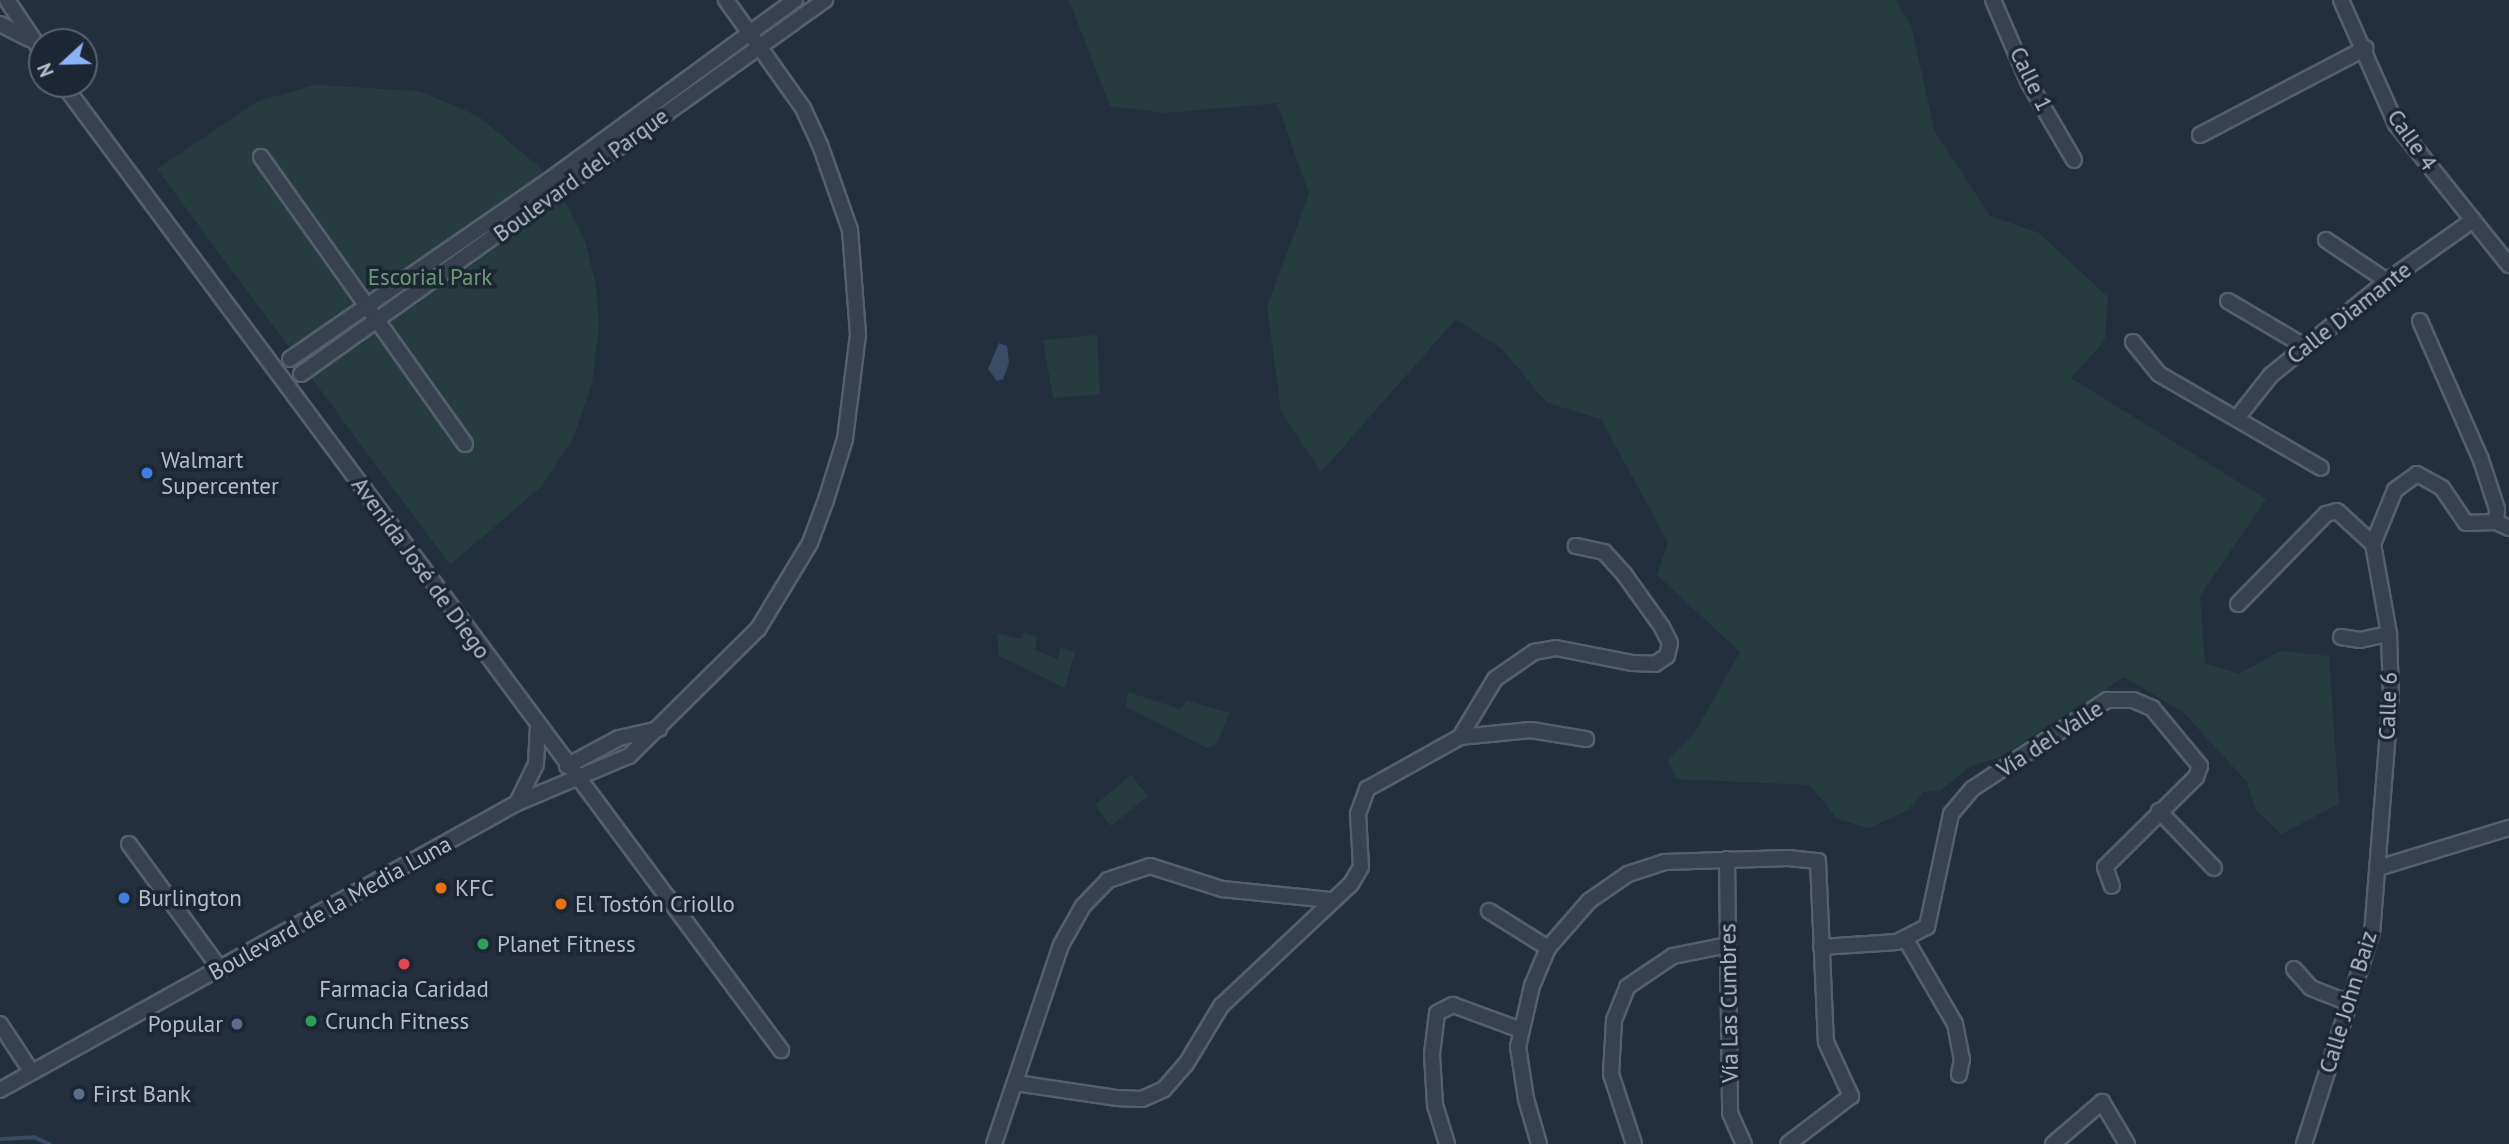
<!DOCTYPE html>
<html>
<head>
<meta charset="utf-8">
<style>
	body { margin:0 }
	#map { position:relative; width:2509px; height:1144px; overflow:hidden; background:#242f3e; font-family:"PT Sans",sans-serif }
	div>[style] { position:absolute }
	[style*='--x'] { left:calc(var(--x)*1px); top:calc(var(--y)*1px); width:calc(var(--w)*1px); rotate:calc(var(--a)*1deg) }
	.green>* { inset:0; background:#263c3f }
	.water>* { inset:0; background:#394c67 }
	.stream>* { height:3.5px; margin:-1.75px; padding:0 1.75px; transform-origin:1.75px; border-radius:1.75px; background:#394c67 }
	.roads { filter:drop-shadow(2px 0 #565f6c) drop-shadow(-2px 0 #565f6c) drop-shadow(0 2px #565f6c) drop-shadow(0 -2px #565f6c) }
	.minor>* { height:14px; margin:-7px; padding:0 7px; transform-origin:7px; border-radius:7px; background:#38414e }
	.dots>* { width:19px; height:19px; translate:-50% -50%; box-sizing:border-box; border:4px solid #1d2633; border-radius:50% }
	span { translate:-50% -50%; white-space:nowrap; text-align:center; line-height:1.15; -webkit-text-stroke:7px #1d2633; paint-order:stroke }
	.street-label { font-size:23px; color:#b4bcc9 }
	.park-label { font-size:23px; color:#6b9a76 }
	.poi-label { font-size:23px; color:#b4bcc9 }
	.left { translate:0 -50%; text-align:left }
	.right { translate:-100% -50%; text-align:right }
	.north { position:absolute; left:28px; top:28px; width:70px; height:70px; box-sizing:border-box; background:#1d2633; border:2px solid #59626f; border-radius:50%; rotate:248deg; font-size:19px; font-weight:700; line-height:28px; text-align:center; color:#b4bcc9 }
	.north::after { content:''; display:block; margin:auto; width:24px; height:32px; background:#8ab4f8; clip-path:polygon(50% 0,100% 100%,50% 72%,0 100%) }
</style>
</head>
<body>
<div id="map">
	<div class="green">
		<i style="clip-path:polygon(1069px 0,1895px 0,1911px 25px,1935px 132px,1990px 216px,2039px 233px,2108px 297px,2105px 340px,2071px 378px,2266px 499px,2200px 596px,2205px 663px,2239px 674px,2280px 651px,2329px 656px,2339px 804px,2281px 834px,2256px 810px,2247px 782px,2184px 713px,2124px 677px,2000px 757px,1969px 767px,1940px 791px,1923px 792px,1908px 810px,1869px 828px,1837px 819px,1810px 785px,1676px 779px,1668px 760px,1694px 734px,1740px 652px,1657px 575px,1668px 542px,1601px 419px,1547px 403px,1502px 349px,1456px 319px,1321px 472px,1281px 411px,1267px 306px,1309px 194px,1277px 103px,1165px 113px,1110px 106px)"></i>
		<i style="clip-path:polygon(315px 85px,419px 91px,478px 116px,538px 166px,562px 195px,585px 241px,596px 285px,599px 326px,592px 384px,573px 438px,542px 486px,450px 565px,157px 169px,258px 101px)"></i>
		<i style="clip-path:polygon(1097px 335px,1100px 394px,1053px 398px,1043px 340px)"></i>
		<i style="clip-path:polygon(997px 633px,1021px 639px,1024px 633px,1037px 637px,1035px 650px,1058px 659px,1060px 648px,1075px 652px,1065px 688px,999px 656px)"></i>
		<i style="clip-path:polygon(1128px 692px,1180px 709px,1187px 701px,1230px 713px,1216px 745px,1207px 748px,1126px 707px)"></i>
		<i style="clip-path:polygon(1131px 775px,1148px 796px,1111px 826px,1095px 805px)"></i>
	</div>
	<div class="water">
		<i style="clip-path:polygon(999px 343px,1007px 346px,1009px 363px,1003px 379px,997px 381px,988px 369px)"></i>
	</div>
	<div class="stream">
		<i style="--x:0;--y:1139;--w:34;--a:-3"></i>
		<i style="--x:34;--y:1137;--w:17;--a:25"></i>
	</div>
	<div class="roads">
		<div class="minor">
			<i style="--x:7;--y:0;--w:63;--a:56.1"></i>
			<i style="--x:1993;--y:0;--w:90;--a:66.6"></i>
			<i style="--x:2029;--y:83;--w:89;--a:59.7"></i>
			<i style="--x:2341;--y:0;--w:136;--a:66.1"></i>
			<i style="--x:2396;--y:124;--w:181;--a:51.3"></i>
			<i style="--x:0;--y:24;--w:33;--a:27"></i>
			<i style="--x:63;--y:84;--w:1204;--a:53.38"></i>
			<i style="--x:2200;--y:135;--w:187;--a:-27.7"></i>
			<i style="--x:261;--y:157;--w:352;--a:54.6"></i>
			<i style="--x:2326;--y:240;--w:73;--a:33.9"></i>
			<i style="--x:2228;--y:301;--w:91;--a:30.5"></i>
			<i style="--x:2420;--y:321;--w:152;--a:66.3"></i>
			<i style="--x:2481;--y:460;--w:52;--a:71.9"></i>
			<i style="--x:2497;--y:509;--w:13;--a:94"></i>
			<i style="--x:2133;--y:342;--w:41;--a:50.9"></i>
			<i style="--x:2159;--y:374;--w:187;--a:30.1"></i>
			<i style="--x:290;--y:359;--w:305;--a:-34.6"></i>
			<i style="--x:541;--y:186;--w:315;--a:-36.2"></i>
			<i style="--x:301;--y:374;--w:644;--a:-35.52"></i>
			<i style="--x:2237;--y:418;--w:55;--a:-51.7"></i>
			<i style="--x:2271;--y:375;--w:149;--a:-39"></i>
			<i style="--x:2387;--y:281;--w:105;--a:-35.3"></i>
			<i style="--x:2373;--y:544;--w:58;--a:-67.8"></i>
			<i style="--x:2395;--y:490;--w:27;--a:-36"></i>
			<i style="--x:2417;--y:474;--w:29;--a:29"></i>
			<i style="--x:2442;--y:488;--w:42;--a:55.6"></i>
			<i style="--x:2466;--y:523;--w:30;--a:-2"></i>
			<i style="--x:2496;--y:522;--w:14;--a:25"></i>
			<i style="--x:2238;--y:604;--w:126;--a:-45.6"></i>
			<i style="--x:2326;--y:514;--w:11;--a:-15"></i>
			<i style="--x:2337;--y:511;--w:49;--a:42.5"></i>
			<i style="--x:2373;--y:544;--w:91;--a:79.9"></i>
			<i style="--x:2389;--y:634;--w:59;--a:88.1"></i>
			<i style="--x:2391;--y:693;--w:240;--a:94.5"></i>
			<i style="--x:2372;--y:932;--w:223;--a:107.8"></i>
			<i style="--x:2341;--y:637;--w:19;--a:9"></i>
			<i style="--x:2360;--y:640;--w:30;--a:-12"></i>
			<i style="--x:1460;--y:737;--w:71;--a:-5.6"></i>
			<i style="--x:1531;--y:730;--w:56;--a:9.3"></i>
			<i style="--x:567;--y:766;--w:59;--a:-28.3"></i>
			<i style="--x:619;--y:738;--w:41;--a:-12.7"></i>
			<i style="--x:517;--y:803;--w:43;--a:-64"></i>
			<i style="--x:536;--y:764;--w:36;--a:-87"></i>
			<i style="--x:2159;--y:811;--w:79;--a:46"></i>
			<i style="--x:129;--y:844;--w:155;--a:53.9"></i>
			<i style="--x:1727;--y:859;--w:254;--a:89.3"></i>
			<i style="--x:1730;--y:1113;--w:34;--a:66"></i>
			<i style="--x:2378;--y:868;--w:137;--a:-17"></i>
			<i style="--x:1489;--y:911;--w:70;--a:32.1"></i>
			<i style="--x:1905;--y:938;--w:99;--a:59.8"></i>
			<i style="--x:1955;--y:1024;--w:36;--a:79"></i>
			<i style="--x:1962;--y:1059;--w:16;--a:101"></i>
			<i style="--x:1821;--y:947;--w:76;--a:-3.8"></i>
			<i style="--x:1897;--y:942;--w:34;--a:-27"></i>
			<i style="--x:1927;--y:927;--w:116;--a:-78"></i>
			<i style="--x:1951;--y:814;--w:33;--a:-50"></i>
			<i style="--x:1972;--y:789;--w:162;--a:-33.4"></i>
			<i style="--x:2107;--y:700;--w:26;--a:0"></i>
			<i style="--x:2133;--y:700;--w:21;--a:23"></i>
			<i style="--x:2152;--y:708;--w:75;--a:50.4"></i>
			<i style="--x:2200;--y:766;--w:12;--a:110"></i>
			<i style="--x:2196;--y:777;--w:128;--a:135.3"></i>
			<i style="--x:2105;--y:867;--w:20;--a:70"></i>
			<i style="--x:2294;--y:969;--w:25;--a:48"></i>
			<i style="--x:2311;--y:988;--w:41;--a:21.5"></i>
			<i style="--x:0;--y:1024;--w:56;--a:56.6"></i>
			<i style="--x:1016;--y:1083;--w:101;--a:8.5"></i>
			<i style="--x:1116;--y:1098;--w:26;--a:2"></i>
			<i style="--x:1142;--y:1099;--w:24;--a:-24"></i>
			<i style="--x:1164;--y:1089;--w:33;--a:-49"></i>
			<i style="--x:1186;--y:1064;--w:68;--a:-58.9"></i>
			<i style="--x:1221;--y:1006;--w:178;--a:-43.2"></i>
			<i style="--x:1351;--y:884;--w:20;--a:-60"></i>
			<i style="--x:1361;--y:867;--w:53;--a:-93.2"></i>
			<i style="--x:1358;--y:814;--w:27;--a:-70"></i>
			<i style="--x:1367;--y:789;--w:107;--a:-29.2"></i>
			<i style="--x:1460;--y:737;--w:68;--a:-58.9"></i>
			<i style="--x:1495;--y:679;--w:47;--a:-34.7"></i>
			<i style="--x:1534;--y:652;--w:22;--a:-10"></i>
			<i style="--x:1556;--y:648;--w:77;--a:11.2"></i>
			<i style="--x:1632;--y:663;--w:23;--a:2"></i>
			<i style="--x:1655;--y:664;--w:14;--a:-34"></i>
			<i style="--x:1667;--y:656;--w:13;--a:-77"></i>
			<i style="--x:1670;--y:643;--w:18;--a:-117"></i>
			<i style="--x:1662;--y:627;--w:65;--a:-125.6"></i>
			<i style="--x:1624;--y:574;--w:30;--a:-132"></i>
			<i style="--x:1604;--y:552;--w:29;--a:-168"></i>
			<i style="--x:0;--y:1090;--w:591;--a:-29.04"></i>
			<i style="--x:517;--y:803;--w:121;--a:-22.8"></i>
			<i style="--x:629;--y:756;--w:181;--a:-44.6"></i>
			<i style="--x:758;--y:629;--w:100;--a:-58.8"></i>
			<i style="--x:810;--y:543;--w:46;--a:-69.6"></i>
			<i style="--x:826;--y:500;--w:64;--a:-72.7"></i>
			<i style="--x:845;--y:439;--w:106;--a:-82.9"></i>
			<i style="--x:858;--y:334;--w:104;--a:-94.4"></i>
			<i style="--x:850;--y:230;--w:90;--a:-109.4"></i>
			<i style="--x:820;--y:145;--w:41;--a:-114.7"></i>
			<i style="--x:803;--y:108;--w:133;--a:-125.5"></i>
			<i style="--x:994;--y:1144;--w:210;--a:-71.4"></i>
			<i style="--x:1061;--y:945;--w:45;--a:-60.6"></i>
			<i style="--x:1083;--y:906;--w:36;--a:-46"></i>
			<i style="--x:1108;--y:880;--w:44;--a:-18.4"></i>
			<i style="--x:1150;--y:866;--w:76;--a:17.7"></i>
			<i style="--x:1222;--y:889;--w:109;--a:5.8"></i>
			<i style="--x:1447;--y:1144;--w:41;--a:-107.1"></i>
			<i style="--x:1435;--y:1105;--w:51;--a:-93.4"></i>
			<i style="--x:1432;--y:1054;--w:41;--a:-83"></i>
			<i style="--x:1437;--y:1013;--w:18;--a:-27"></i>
			<i style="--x:1453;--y:1005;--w:72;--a:20.2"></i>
			<i style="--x:1539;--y:1144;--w:47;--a:-106.1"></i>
			<i style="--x:1526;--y:1099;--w:53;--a:-98.7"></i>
			<i style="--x:1518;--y:1047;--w:63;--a:-77.1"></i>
			<i style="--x:1532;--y:986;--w:41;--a:-67.2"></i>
			<i style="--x:1548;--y:948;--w:62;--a:-48.9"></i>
			<i style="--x:1589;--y:901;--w:47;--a:-34.7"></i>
			<i style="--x:1628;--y:874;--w:38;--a:-18"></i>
			<i style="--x:1664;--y:862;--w:124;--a:-1.8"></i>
			<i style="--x:1788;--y:858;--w:30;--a:6"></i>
			<i style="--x:1818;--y:861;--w:181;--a:87.5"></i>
			<i style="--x:1826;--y:1042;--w:60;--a:65.2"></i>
			<i style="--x:1851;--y:1096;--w:79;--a:142.7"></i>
			<i style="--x:1634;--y:1144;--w:74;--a:-108.2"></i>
			<i style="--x:1611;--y:1074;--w:54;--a:-86.8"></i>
			<i style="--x:1614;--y:1020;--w:35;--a:-68"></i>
			<i style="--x:1627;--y:987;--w:55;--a:-34"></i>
			<i style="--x:1673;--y:956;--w:56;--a:-11.3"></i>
			<i style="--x:2053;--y:1144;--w:65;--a:-40.6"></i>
			<i style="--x:2102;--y:1102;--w:49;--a:59.2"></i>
		</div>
	</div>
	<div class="dots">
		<i style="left:147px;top:473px;background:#3f7fe0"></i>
		<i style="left:441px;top:888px;background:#e8710a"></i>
		<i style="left:124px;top:898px;background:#3f7fe0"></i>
		<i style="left:561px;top:904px;background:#e8710a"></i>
		<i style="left:483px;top:944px;background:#2e9e5b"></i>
		<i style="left:404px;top:964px;background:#e0444e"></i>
		<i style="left:311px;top:1021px;background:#2e9e5b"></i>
		<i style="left:237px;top:1024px;background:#5c6f8a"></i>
		<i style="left:79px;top:1094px;background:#5c6f8a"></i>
	</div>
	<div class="street-label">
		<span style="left:2031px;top:79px;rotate:64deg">Calle 1</span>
		<span style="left:2412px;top:140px;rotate:55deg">Calle 4</span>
		<span style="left:581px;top:175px;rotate:-36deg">Boulevard del Parque</span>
		<span style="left:2349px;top:313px;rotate:-38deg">Calle Diamante</span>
		<span style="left:421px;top:568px;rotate:54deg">Avenida José de Diego</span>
		<span style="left:2388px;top:706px;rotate:-88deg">Calle 6</span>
		<span style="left:2050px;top:739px;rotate:-33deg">Vía del Valle</span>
		<span style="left:330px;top:908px;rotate:-29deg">Boulevard de la Media Luna</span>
		<span style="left:2348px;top:1002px;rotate:-73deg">Calle John Baiz</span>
		<span style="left:1729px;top:1003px;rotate:-91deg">Vía Las Cumbres</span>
	</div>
	<div class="park-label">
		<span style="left:430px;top:277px">Escorial Park</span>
	</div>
	<div class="poi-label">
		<span class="left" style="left:161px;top:473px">Walmart<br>Supercenter</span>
		<span class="left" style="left:455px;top:888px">KFC</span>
		<span class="left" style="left:138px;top:898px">Burlington</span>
		<span class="left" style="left:575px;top:904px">El Tostón Criollo</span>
		<span class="left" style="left:497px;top:944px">Planet Fitness</span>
		<span style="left:404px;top:989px">Farmacia Caridad</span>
		<span class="left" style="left:325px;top:1021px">Crunch Fitness</span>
		<span class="right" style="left:223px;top:1024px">Popular</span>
		<span class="left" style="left:93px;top:1094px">First Bank</span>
	</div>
	<div class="north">N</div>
</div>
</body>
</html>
